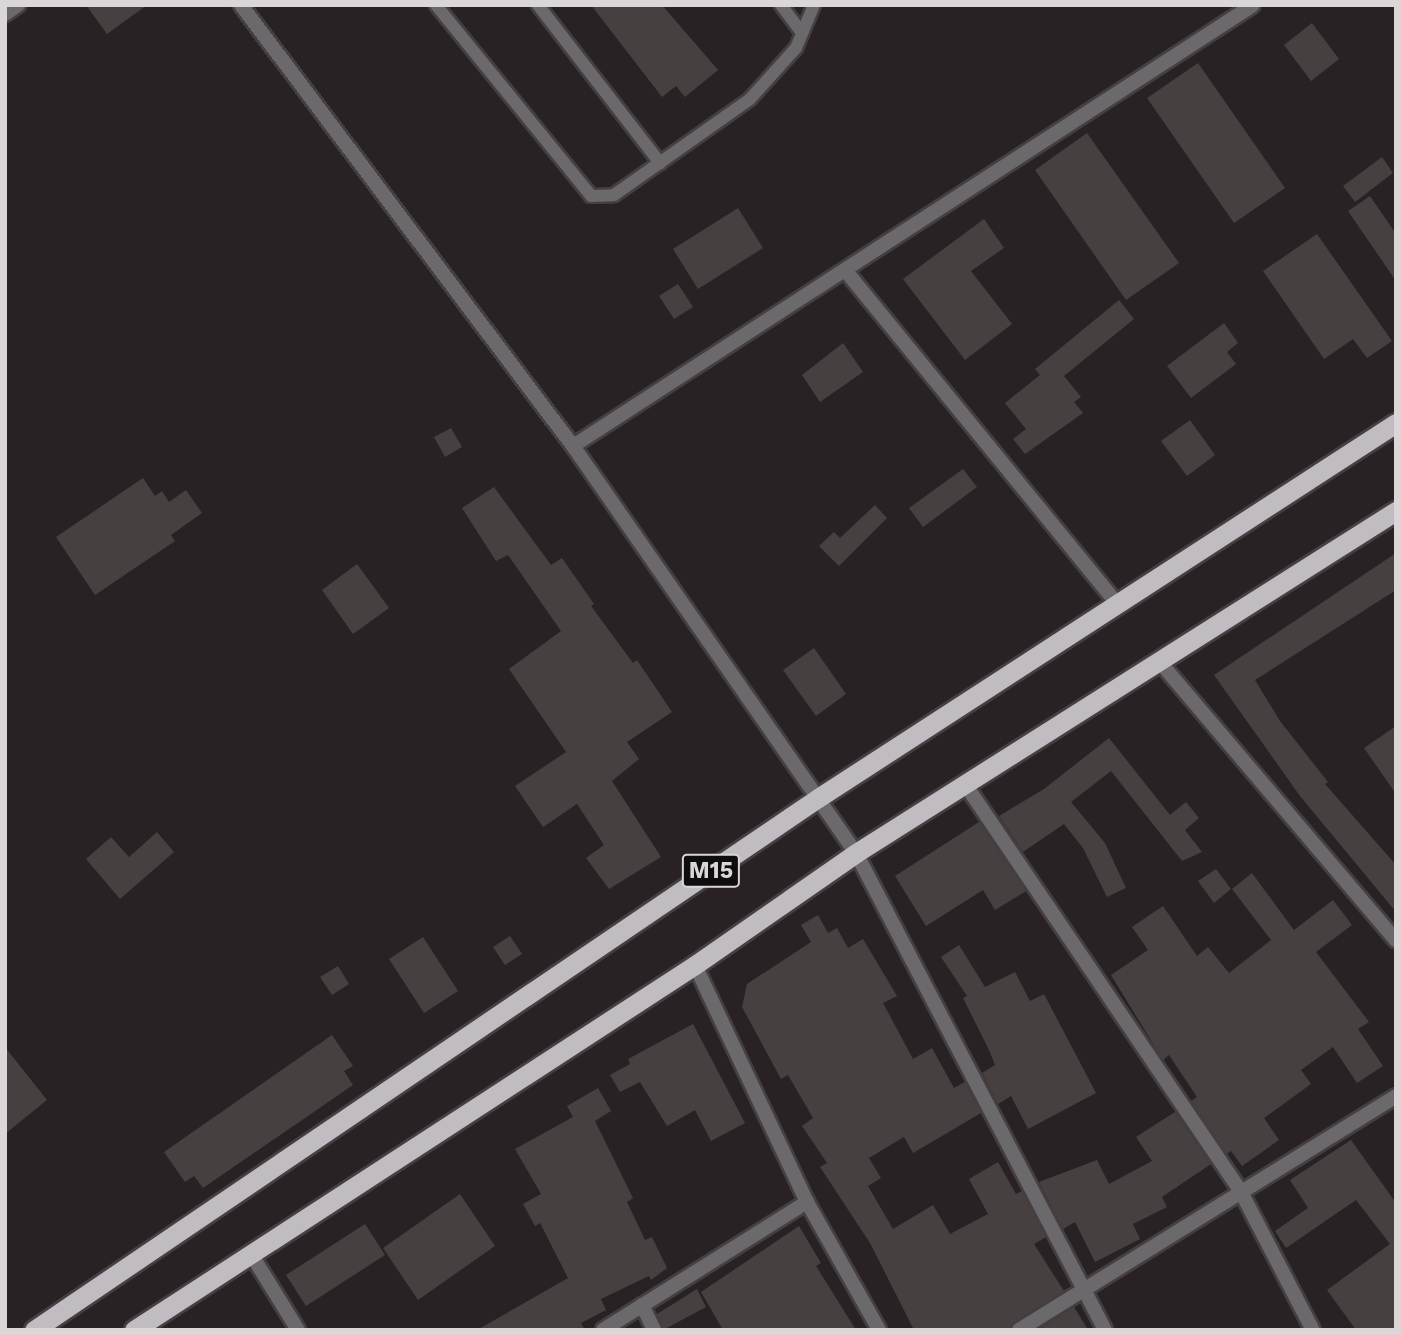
<!DOCTYPE html>
<html>
<head>
<meta charset="utf-8">
<style>
	body { margin:0 }
	#map { position:relative; width:1401px; height:1335px; overflow:hidden; background:#282225; font-family:"Work Sans",sans-serif }
	div>[style] { position:absolute }
	[style*='--x'] { left:calc(var(--x)*1px); top:calc(var(--y)*1px); width:calc(var(--w)*1px); rotate:calc(var(--a)*1deg) }
	.building>* { inset:0; background:#474040 }
	.roads { filter:drop-shadow(2px 0 #453f42) drop-shadow(-2px 0 #453f42) drop-shadow(0 2px #453f42) drop-shadow(0 -2px #453f42) }
	.service>* { height:12px; margin:-6px; padding:0 6px; transform-origin:6px; border-radius:6px; background:#6b696c }
	.minor>* { height:14px; margin:-7px; padding:0 7px; transform-origin:7px; border-radius:7px; background:#6b696c }
	.tertiary>* { height:14px; margin:-7px; padding:0 7px; transform-origin:7px; border-radius:7px; background:#6b696c }
	.trunk>* { height:19px; margin:-9.5px; padding:0 9.5px; transform-origin:9.5px; border-radius:9.5px; background:#c0bcc2 }
	span { translate:-50% -50%; white-space:nowrap; text-align:center; line-height:1.15; -webkit-text-stroke:5px #0f0d0e; paint-order:stroke }
	.shield-label span { padding:2px 5px; background:#0f0d0e; border:2px solid; border-radius:5px; -webkit-text-stroke-width:0 }
	.shield-label { font-size:23px; color:#dbd7d9; font-weight:700 }
	.frame { position:absolute; inset:0; border:7px solid #dbd7d9; pointer-events:none }
</style>
</head>
<body>
<div id="map">
	<div class="building">
		<i style="clip-path:polygon(86px 5px,147px 5px,107px 34px)"></i>
		<i style="clip-path:polygon(591px 5px,662px 5px,718px 70px,685px 97px,676px 86px,662px 97px)"></i>
		<i style="clip-path:polygon(1312px 23px,1339px 59px,1311px 81px,1284px 45px)"></i>
		<i style="clip-path:polygon(1198px 63px,1285px 188px,1234px 223px,1147px 98px)"></i>
		<i style="clip-path:polygon(1087px 133px,1179px 263px,1126px 300px,1035px 170px)"></i>
		<i style="clip-path:polygon(1382px 157px,1393px 173px,1355px 202px,1343px 186px)"></i>
		<i style="clip-path:polygon(1370px 196px,1396px 234px,1396px 281px,1348px 211px)"></i>
		<i style="clip-path:polygon(738px 208px,763px 248px,698px 289px,673px 249px)"></i>
		<i style="clip-path:polygon(984px 219px,1004px 248px,971px 271px,1012px 324px,965px 360px,903px 279px)"></i>
		<i style="clip-path:polygon(1317px 234px,1392px 341px,1367px 358px,1353px 339px,1324px 359px,1263px 271px)"></i>
		<i style="clip-path:polygon(678px 284px,693px 307px,674px 319px,659px 296px)"></i>
		<i style="clip-path:polygon(1119px 300px,1134px 319px,1064px 376px,1081px 397px,1074px 402px,1083px 413px,1025px 454px,1013px 439px,1026px 429px,1005px 403px,1040px 375px,1035px 369px)"></i>
		<i style="clip-path:polygon(1224px 323px,1238px 343px,1227px 352px,1236px 364px,1191px 398px,1167px 366px)"></i>
		<i style="clip-path:polygon(843px 343px,863px 372px,820px 402px,802px 375px)"></i>
		<i style="clip-path:polygon(1190px 420px,1215px 455px,1187px 476px,1161px 441px)"></i>
		<i style="clip-path:polygon(451px 428px,462px 447px,445px 457px,434px 437px)"></i>
		<i style="clip-path:polygon(963px 469px,977px 487px,923px 527px,909px 508px)"></i>
		<i style="clip-path:polygon(143px 478px,155px 496px,162px 491px,169px 502px,186px 490px,202px 513px,171px 535px,175px 541px,95px 595px,56px 537px)"></i>
		<i style="clip-path:polygon(494px 487px,551px 565px,562px 558px,594px 604px,591px 606px,633px 663px,637px 660px,672px 712px,627px 742px,639px 759px,612px 781px,661px 857px,609px 889px,586px 858px,604px 845px,577px 804px,543px 827px,515px 786px,566px 752px,509px 669px,561px 631px,508px 555px,496px 561px,462px 508px)"></i>
		<i style="clip-path:polygon(875px 505px,887px 518px,839px 566px,819px 546px,834px 532px,840px 538px)"></i>
		<i style="clip-path:polygon(1396px 553px,1396px 590px,1255px 680px,1280px 721px,1328px 782px,1325px 784px,1396px 865px,1396px 912px,1300px 796px,1214px 675px)"></i>
		<i style="clip-path:polygon(357px 564px,389px 608px,353px 634px,322px 590px)"></i>
		<i style="clip-path:polygon(814px 648px,846px 694px,816px 716px,783px 670px)"></i>
		<i style="clip-path:polygon(1396px 726px,1396px 794px,1364px 748px)"></i>
		<i style="clip-path:polygon(1109px 738px,1170px 815px,1186px 802px,1199px 818px,1185px 830px,1202px 852px,1182px 861px,1111px 771px,1071px 802px,1105px 843px,1126px 888px,1107px 897px,1083px 848px,1064px 824px,1023px 852px,999px 816px,1044px 789px)"></i>
		<i style="clip-path:polygon(979px 822px,1026px 891px,995px 910px,983px 890px,926px 926px,895px 876px)"></i>
		<i style="clip-path:polygon(157px 832px,174px 852px,120px 899px,86px 859px,111px 837px,129px 857px)"></i>
		<i style="clip-path:polygon(1216px 869px,1231px 889px,1214px 903px,1198px 881px)"></i>
		<i style="clip-path:polygon(1252px 873px,1294px 930px,1333px 900px,1352px 925px,1316px 952px,1369px 1022px,1358px 1029px,1383px 1066px,1357px 1083px,1333px 1047px,1301px 1070px,1311px 1084px,1264px 1118px,1279px 1140px,1242px 1166px,1231px 1151px,1227px 1154px,1191px 1101px,1197px 1097px,1169px 1055px,1163px 1060px,1111px 975px,1148px 950px,1132px 927px,1163px 906px,1197px 956px,1208px 947px,1229px 973px,1271px 940px,1232px 889px)"></i>
		<i style="clip-path:polygon(818px 915px,828px 933px,837px 928px,848px 948px,863px 939px,897px 996px,883px 1003px,913px 1059px,932px 1048px,954px 1088px,965px 1082px,981px 1113px,913px 1153px,904px 1137px,869px 1158px,881px 1178px,868px 1186px,893px 1229px,933px 1205px,950px 1234px,988px 1214px,969px 1179px,998px 1162px,1016px 1194px,1022px 1191px,1046px 1237px,1034px 1244px,1064px 1291px,1014px 1322px,1009px 1330px,914px 1330px,870px 1243px,820px 1167px,827px 1163px,802px 1126px,813px 1118px,788px 1075px,781px 1079px,742px 1007px,747px 984px,811px 942px,801px 925px)"></i>
		<i style="clip-path:polygon(510px 936px,522px 954px,505px 965px,493px 947px)"></i>
		<i style="clip-path:polygon(423px 937px,458px 991px,424px 1013px,389px 959px)"></i>
		<i style="clip-path:polygon(959px 945px,985px 987px,1015px 972px,1030px 1001px,1044px 994px,1096px 1093px,1028px 1129px,1011px 1096px,998px 1104px,982px 1073px,995px 1065px,989px 1050px,963px 998px,967px 996px,941px 957px)"></i>
		<i style="clip-path:polygon(338px 966px,349px 984px,332px 995px,320px 977px)"></i>
		<i style="clip-path:polygon(693px 1024px,745px 1123px,711px 1141px,695px 1110px,667px 1126px,640px 1082px,620px 1092px,610px 1075px,630px 1064px,628px 1059px)"></i>
		<i style="clip-path:polygon(332px 1035px,353px 1066px,344px 1071px,353px 1085px,203px 1188px,194px 1176px,185px 1182px,164px 1152px)"></i>
		<i style="clip-path:polygon(5px 1047px,47px 1100px,5px 1134px)"></i>
		<i style="clip-path:polygon(598px 1088px,611px 1111px,595px 1121px,633px 1198px,627px 1202px,645px 1240px,652px 1237px,667px 1268px,651px 1280px,649px 1276px,601px 1299px,606px 1310px,581px 1323px,585px 1330px,477px 1330px,568px 1278px,540px 1223px,535px 1226px,523px 1204px,541px 1194px,515px 1149px,573px 1117px,567px 1106px)"></i>
		<i style="clip-path:polygon(1175px 1112px,1211px 1164px,1162px 1197px,1167px 1207px,1133px 1224px,1140px 1239px,1095px 1262px,1075px 1222px,1063px 1229px,1039px 1182px,1097px 1160px,1109px 1184px,1152px 1161px,1136px 1137px)"></i>
		<i style="clip-path:polygon(1351px 1140px,1396px 1203px,1396px 1330px,1356px 1330px,1327px 1290px,1390px 1244px,1356px 1200px,1286px 1248px,1275px 1231px,1308px 1208px,1290px 1180px)"></i>
		<i style="clip-path:polygon(460px 1194px,495px 1246px,418px 1300px,383px 1248px)"></i>
		<i style="clip-path:polygon(365px 1224px,385px 1255px,306px 1306px,286px 1275px)"></i>
		<i style="clip-path:polygon(799px 1226px,821px 1263px,816px 1266px,856px 1330px,723px 1330px,701px 1292px)"></i>
		<i style="clip-path:polygon(697px 1289px,706px 1307px,663px 1330px,657px 1314px)"></i>
		<i style="clip-path:polygon(1074px 1307px,1088px 1330px,1038px 1330px)"></i>
	</div>
	<div class="roads">
		<div class="service">
			<i style="--x:436;--y:5;--w:246;--a:50.9"></i>
			<i style="--x:591;--y:196;--w:23;--a:-2"></i>
			<i style="--x:614;--y:195;--w:166;--a:-35.2"></i>
			<i style="--x:750;--y:99;--w:69;--a:-48"></i>
			<i style="--x:796;--y:48;--w:47;--a:-67.3"></i>
			<i style="--x:538;--y:5;--w:200;--a:52.3"></i>
			<i style="--x:781;--y:5;--w:35;--a:53"></i>
		</div>
		<div class="minor">
			<i style="--x:5;--y:14;--w:16;--a:-35"></i>
			<i style="--x:845;--y:270;--w:431;--a:50.8"></i>
			<i style="--x:573;--y:446;--w:810;--a:-32.96"></i>
			<i style="--x:1159;--y:661;--w:366;--a:49.7"></i>
			<i style="--x:965;--y:784;--w:490;--a:55.9"></i>
			<i style="--x:1240;--y:1190;--w:158;--a:62.5"></i>
			<i style="--x:856;--y:853;--w:538;--a:62.43"></i>
			<i style="--x:695;--y:965;--w:262;--a:64.7"></i>
			<i style="--x:807;--y:1202;--w:147;--a:60.6"></i>
			<i style="--x:251;--y:1254;--w:89;--a:58.3"></i>
			<i style="--x:642;--y:1305;--w:28;--a:64"></i>
			<i style="--x:603;--y:1330;--w:241;--a:-32.1"></i>
			<i style="--x:1019;--y:1330;--w:444;--a:-31.8"></i>
		</div>
		<div class="tertiary">
			<i style="--x:241;--y:5;--w:552;--a:53.03"></i>
			<i style="--x:573;--y:446;--w:496;--a:55.2"></i>
		</div>
		<div class="trunk">
			<i style="--x:34;--y:1330;--w:947;--a:-34.16"></i>
			<i style="--x:818;--y:798;--w:689;--a:-32.98"></i>
			<i style="--x:134;--y:1330;--w:669;--a:-33.05"></i>
			<i style="--x:695;--y:965;--w:196;--a:-34.8"></i>
			<i style="--x:856;--y:853;--w:639;--a:-32.35"></i>
		</div>
	</div>
	<div class="shield-label">
		<span style="left:711px;top:871px">M15</span>
	</div>
	<div class="frame"></div>
</div>
</body>
</html>
